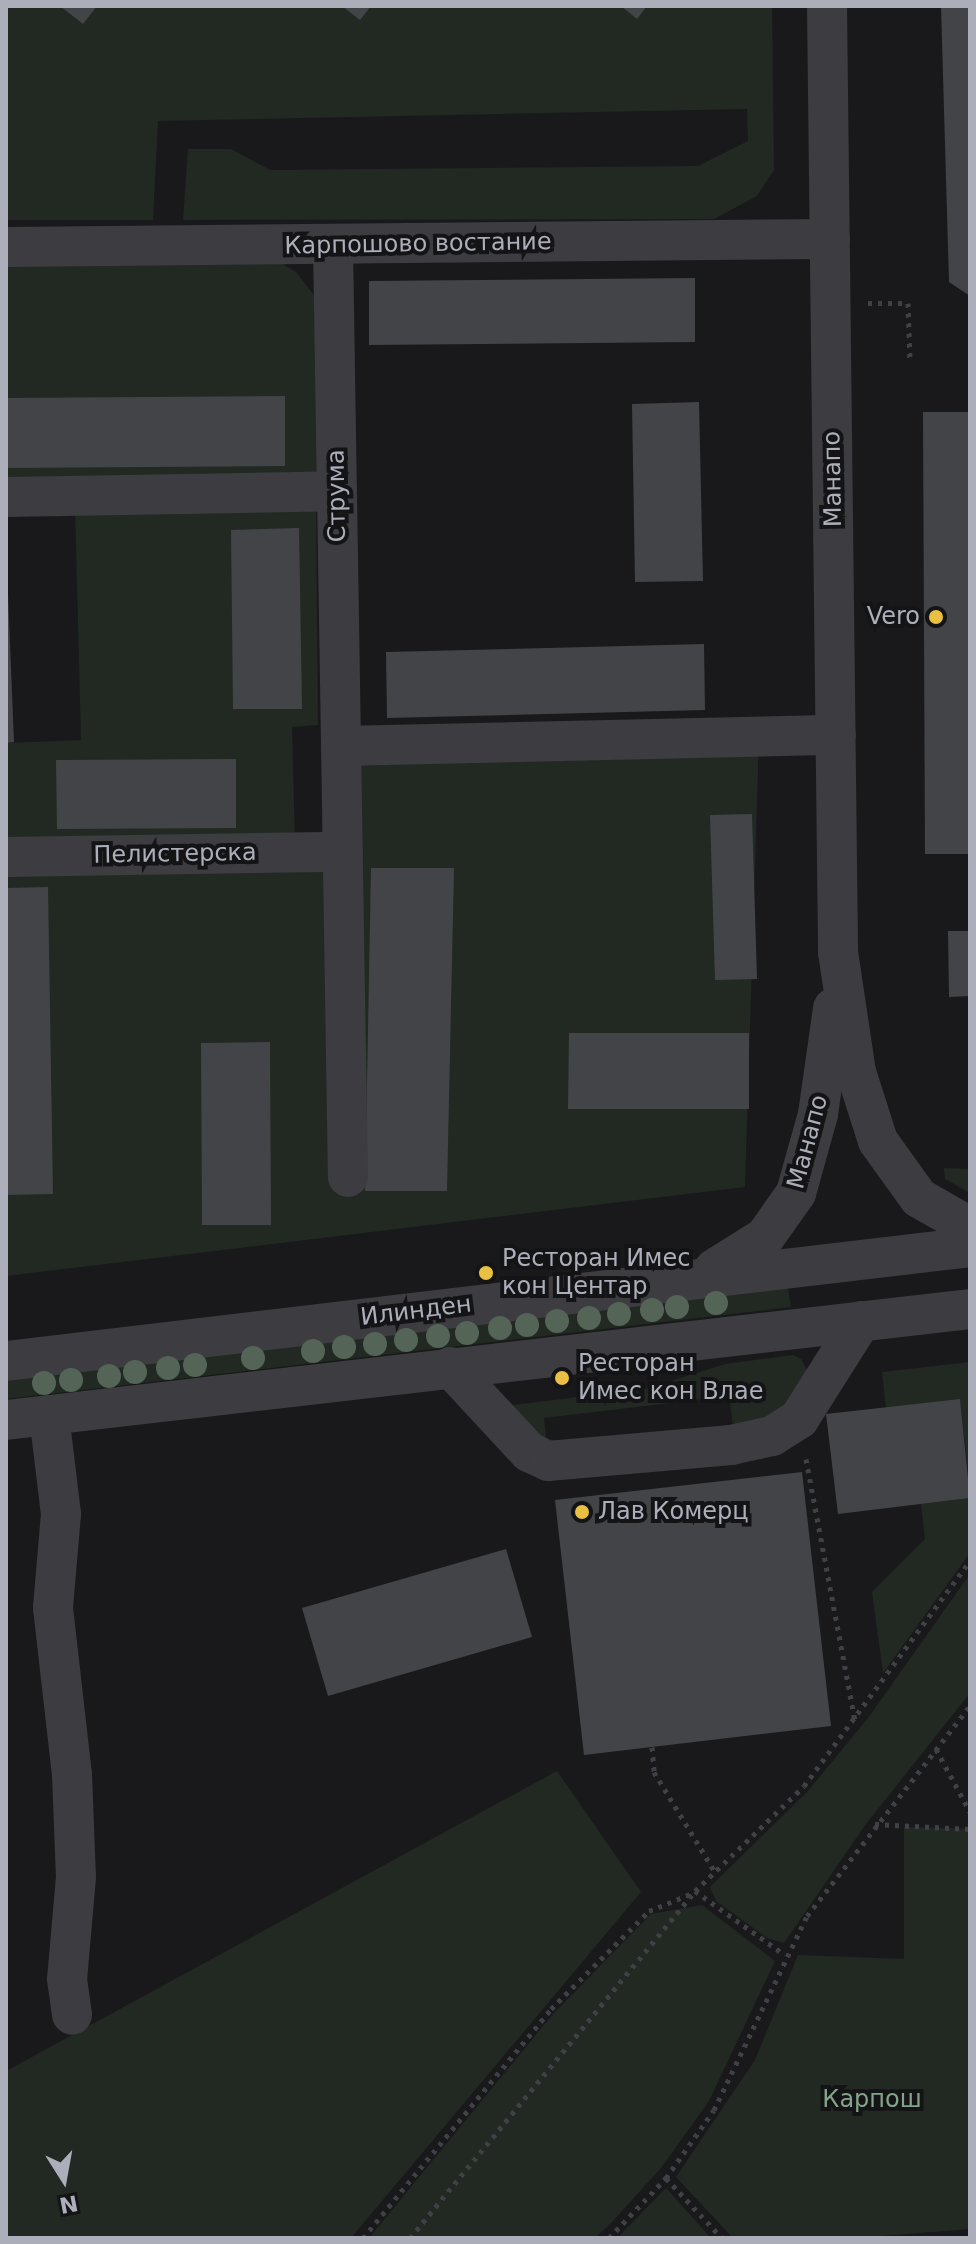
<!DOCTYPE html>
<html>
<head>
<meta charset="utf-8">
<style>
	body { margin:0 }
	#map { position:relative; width:976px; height:2244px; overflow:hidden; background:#19191b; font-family:"DejaVu Sans",sans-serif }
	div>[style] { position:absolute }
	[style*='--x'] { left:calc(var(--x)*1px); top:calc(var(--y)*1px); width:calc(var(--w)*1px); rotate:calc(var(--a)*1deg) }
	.green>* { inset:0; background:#212922 }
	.building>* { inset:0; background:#434448 }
	.path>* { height:5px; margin-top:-2.5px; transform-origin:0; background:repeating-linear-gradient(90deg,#404146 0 4px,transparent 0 10px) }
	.minor>* { height:40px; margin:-20px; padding:0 20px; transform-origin:20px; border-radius:20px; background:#3c3c41 }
	.trees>* { width:24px; height:24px; margin:-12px; border-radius:50%; background:#546558 }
	.dots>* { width:22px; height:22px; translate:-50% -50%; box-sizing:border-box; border:4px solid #141416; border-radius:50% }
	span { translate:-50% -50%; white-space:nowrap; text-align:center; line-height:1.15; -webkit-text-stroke:8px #141416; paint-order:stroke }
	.street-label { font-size:24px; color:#acafba }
	.poi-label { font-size:24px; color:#acafba }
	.right { translate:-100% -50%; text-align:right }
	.left { translate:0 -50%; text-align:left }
	.park-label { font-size:24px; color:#84a489 }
	.frame { position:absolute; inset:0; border:8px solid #acafba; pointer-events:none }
	.north { position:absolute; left:24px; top:2140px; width:80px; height:80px; -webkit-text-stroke:6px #141416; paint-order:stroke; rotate:169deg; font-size:22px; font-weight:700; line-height:32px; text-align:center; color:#acafba }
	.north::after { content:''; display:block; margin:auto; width:28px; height:36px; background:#acafba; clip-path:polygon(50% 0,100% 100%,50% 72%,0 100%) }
</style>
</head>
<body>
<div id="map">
	<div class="green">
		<i style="clip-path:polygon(6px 6px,772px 6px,774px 170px,757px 196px,714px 219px,183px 220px,188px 149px,231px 149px,270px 170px,698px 166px,748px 141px,747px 109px,158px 121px,153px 220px,6px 220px)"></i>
		<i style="clip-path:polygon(6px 262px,281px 263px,296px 272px,317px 299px,320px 482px,6px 485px)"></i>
		<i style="clip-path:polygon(75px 505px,316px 510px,318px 725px,292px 727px,295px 843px,6px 847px,6px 743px,81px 740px)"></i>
		<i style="clip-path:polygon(759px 737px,745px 1187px,6px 1276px,6px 857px,343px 852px,341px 746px)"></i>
		<i style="clip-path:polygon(944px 1168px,970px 1169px,970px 1193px,945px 1179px)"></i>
		<i style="clip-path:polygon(787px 1283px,791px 1307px,6px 1399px,6px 1378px)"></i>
		<i style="clip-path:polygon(793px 1355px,801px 1359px,808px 1372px,781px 1414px,733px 1426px,729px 1396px,544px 1418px,547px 1447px,507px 1406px,649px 1388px,725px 1364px)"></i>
		<i style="clip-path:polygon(970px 1362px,970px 1488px,960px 1400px,886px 1408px,882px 1372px)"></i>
		<i style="clip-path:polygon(970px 1498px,970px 1553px,883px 1673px,872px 1592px,925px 1539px,921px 1504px)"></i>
		<i style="clip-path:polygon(970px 1574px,970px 1693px,866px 1824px,784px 1943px,767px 1938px,716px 1901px,710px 1887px,808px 1791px,868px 1718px)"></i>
		<i style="clip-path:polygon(557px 1771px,641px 1892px,351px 2238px,6px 2238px,6px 2071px)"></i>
		<i style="clip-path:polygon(904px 1827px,970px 1829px,970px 2229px,857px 2238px,733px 2238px,676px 2177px,755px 2060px,798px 1955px,904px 1959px)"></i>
		<i style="clip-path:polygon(702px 1905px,775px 1961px,709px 2101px,661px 2168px,613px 2221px,595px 2238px,369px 2238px,553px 2014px,651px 1914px)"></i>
		<i style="clip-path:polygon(666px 2188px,711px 2238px,618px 2238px,626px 2229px)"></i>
	</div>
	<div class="building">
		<i style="clip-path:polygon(60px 6px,97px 6px,83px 24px)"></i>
		<i style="clip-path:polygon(342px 6px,371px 6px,360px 20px)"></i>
		<i style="clip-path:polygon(621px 6px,647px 6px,637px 19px)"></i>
		<i style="clip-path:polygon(941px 6px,970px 6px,970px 296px,949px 282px)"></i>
		<i style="clip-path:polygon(695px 278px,695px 342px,369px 345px,369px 281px)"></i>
		<i style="clip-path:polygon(285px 396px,285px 466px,6px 468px,6px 398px)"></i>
		<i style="clip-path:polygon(699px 402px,703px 581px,635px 582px,632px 404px)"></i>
		<i style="clip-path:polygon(923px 412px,970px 412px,970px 854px,925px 854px)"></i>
		<i style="clip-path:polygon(299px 528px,302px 709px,233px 709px,231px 530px)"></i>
		<i style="clip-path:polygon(6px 544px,14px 742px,6px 743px)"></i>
		<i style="clip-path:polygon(704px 644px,705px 710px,387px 718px,386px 652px)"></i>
		<i style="clip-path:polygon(236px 759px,236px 828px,57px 829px,56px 760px)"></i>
		<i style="clip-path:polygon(752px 814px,757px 979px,715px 980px,710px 815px)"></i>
		<i style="clip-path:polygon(371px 868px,454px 868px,447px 1191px,365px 1191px)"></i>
		<i style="clip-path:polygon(48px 887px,53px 1194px,6px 1195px,6px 888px)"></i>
		<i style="clip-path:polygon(948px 931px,970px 931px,970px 996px,949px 997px)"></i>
		<i style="clip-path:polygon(569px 1033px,749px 1033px,749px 1109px,568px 1109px)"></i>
		<i style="clip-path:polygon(270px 1042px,271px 1225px,202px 1225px,201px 1043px)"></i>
		<i style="clip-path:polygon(960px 1399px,970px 1498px,838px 1514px,826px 1414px)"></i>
		<i style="clip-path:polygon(802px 1472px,831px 1726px,584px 1755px,555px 1500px)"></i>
		<i style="clip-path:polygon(506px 1549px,532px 1637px,328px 1696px,302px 1608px)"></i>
	</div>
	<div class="path">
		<i style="--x:868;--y:303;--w:40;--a:0"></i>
		<i style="--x:908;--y:303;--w:58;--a:88"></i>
		<i style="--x:806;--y:1459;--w:266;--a:79.4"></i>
		<i style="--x:652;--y:1747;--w:25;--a:85"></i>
		<i style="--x:654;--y:1772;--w:117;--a:58.6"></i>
		<i style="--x:936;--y:1749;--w:72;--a:61.6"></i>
		<i style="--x:875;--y:1824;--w:95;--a:3"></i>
		<i style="--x:695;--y:1891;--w:110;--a:35.4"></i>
		<i style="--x:666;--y:2178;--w:82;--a:47"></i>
		<i style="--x:363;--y:2238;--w:296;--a:-50.6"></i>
		<i style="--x:551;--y:2009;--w:139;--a:-45"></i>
		<i style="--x:649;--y:1911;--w:50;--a:-22.4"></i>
		<i style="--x:410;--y:2238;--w:449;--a:-50.6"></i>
		<i style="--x:695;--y:1891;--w:151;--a:-43.9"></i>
		<i style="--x:804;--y:1786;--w:280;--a:-53.6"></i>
		<i style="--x:609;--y:2238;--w:83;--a:-46.5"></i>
		<i style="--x:666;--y:2178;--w:83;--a:-54.8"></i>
		<i style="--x:714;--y:2110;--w:215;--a:-64.4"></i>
		<i style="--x:807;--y:1916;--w:266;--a:-52.2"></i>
	</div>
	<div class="minor">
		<i style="--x:827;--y:6;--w:946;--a:89.33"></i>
		<i style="--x:838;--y:952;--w:121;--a:81.5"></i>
		<i style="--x:856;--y:1072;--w:72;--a:72.3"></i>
		<i style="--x:878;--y:1141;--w:70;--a:54.3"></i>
		<i style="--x:919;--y:1198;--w:59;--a:29.6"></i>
		<i style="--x:333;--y:246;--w:931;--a:89.08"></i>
		<i style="--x:6;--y:247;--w:824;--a:-0.56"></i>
		<i style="--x:6;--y:497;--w:331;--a:-1"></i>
		<i style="--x:341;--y:746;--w:495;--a:-1.3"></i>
		<i style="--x:6;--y:857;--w:337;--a:-0.9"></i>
		<i style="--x:714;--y:1269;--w:60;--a:-32.1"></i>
		<i style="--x:765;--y:1237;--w:54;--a:-54.8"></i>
		<i style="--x:796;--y:1193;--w:82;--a:-74.4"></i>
		<i style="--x:818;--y:1114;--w:107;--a:-81.9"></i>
		<i style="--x:6;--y:1361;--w:971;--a:-6.74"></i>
		<i style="--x:450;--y:1367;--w:116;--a:47.1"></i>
		<i style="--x:529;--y:1452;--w:21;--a:25"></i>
		<i style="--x:548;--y:1461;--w:184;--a:-5"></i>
		<i style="--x:731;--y:1445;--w:42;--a:-12.4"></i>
		<i style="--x:772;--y:1436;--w:32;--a:-32"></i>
		<i style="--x:799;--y:1419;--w:116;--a:-57.7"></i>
		<i style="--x:49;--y:1415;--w:100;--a:83.1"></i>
		<i style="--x:61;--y:1514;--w:94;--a:94.9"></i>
		<i style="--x:53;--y:1608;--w:167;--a:83.5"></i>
		<i style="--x:72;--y:1774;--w:103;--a:87.8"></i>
		<i style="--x:76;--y:1877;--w:102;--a:95"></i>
		<i style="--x:67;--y:1979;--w:36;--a:82"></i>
		<i style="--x:6;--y:1420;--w:970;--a:-6.57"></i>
	</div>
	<div class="trees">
		<i style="left:716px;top:1303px"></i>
		<i style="left:677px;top:1307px"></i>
		<i style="left:652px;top:1310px"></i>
		<i style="left:619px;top:1314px"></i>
		<i style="left:589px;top:1318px"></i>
		<i style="left:557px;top:1321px"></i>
		<i style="left:527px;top:1325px"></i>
		<i style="left:500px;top:1328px"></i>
		<i style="left:467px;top:1333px"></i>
		<i style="left:438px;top:1336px"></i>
		<i style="left:406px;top:1340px"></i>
		<i style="left:375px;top:1344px"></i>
		<i style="left:344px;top:1347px"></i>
		<i style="left:313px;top:1351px"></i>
		<i style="left:253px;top:1358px"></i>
		<i style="left:195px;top:1365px"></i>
		<i style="left:168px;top:1368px"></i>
		<i style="left:135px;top:1372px"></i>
		<i style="left:109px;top:1376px"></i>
		<i style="left:71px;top:1380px"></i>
		<i style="left:44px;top:1383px"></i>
	</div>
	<div class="dots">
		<i style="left:936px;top:617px;background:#eac042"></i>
		<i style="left:486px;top:1273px;background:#eac042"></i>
		<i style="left:562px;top:1378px;background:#eac042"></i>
		<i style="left:582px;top:1512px;background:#eac042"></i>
	</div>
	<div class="street-label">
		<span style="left:418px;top:244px;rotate:-1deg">Карпошово востание</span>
		<span style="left:833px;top:479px;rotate:-91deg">Манапо</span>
		<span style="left:337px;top:496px;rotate:-91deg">Струма</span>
		<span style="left:175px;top:854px;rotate:-1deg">Пелистерска</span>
		<span style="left:808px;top:1142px;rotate:-75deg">Манапо</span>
		<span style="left:416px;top:1311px;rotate:-7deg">Илинден</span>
	</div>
	<div class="poi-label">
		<span class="right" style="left:920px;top:617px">Vero</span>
		<span class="left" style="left:502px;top:1273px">Ресторан Имес<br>кон Центар</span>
		<span class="left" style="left:578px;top:1378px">Ресторан<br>Имес кон Влае</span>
		<span class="left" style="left:598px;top:1512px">Лав Комерц</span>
	</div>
	<div class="park-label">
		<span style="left:872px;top:2100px">Карпош</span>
	</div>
	<div class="frame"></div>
	<div class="north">N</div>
</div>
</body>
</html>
